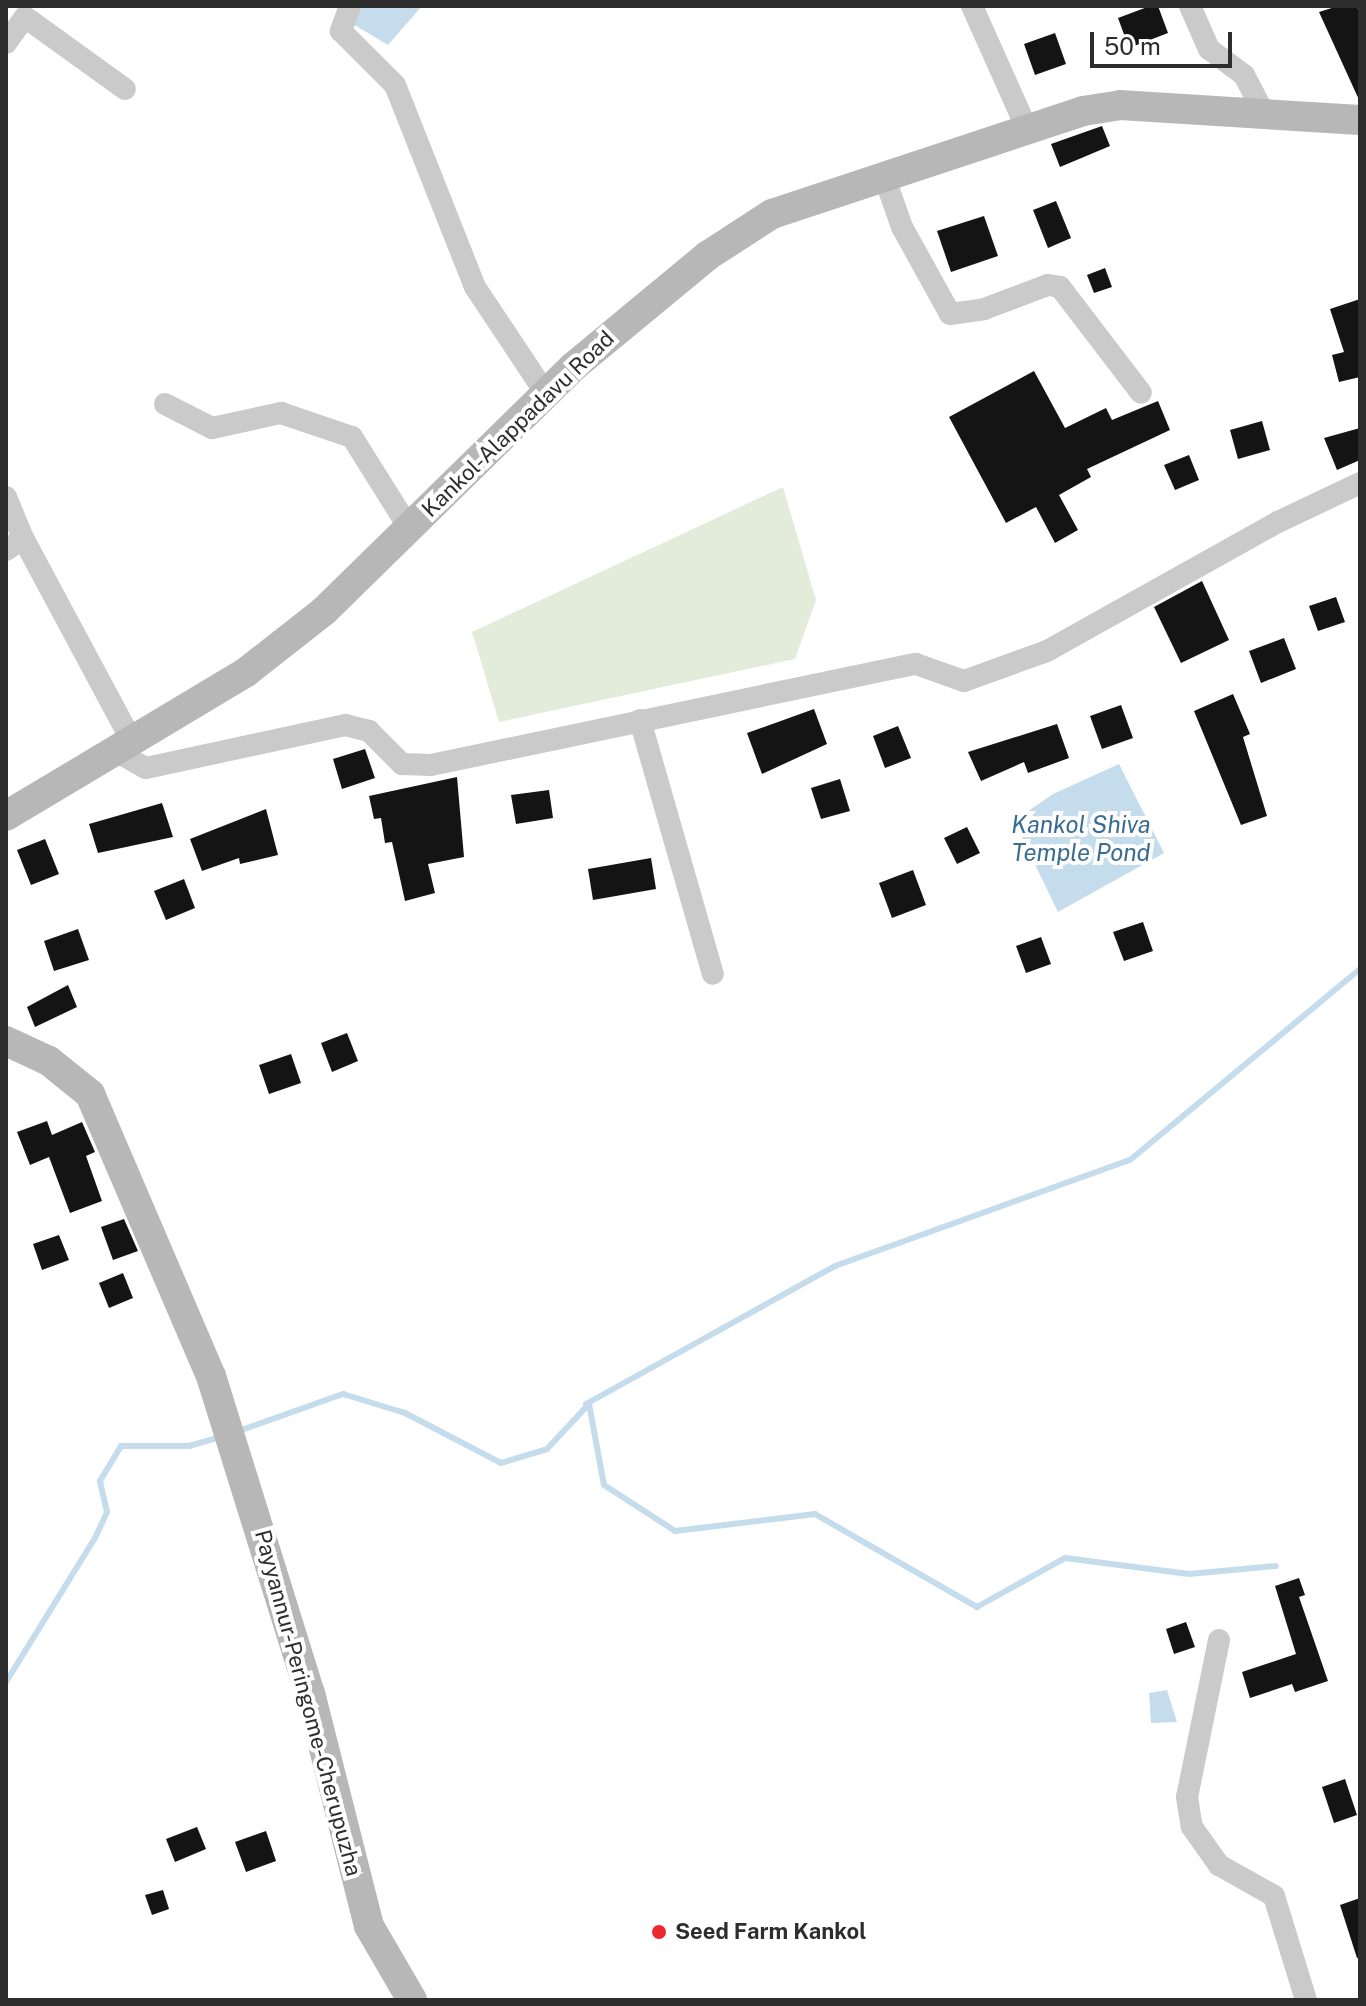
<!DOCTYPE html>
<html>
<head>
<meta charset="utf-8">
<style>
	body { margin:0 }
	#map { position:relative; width:1366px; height:2006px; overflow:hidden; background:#fff; font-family:"Public Sans",sans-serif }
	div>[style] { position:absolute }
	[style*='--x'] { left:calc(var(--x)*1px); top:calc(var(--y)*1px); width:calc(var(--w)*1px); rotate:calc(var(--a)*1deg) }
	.green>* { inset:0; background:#e3ecda }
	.water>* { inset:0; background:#c5dcec }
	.stream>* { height:6px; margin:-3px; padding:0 3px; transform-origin:3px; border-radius:3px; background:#c5dcec }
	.building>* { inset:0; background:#141414 }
	.street>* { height:22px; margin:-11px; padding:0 11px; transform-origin:11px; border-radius:11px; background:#cacaca }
	.secondary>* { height:30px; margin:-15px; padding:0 15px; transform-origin:15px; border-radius:15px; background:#b7b7b7 }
	.dots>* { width:22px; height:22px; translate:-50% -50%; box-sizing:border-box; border:4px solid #fff; border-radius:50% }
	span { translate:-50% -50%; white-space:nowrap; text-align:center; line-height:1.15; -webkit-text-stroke:8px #fff; paint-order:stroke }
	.street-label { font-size:22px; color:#2d2d2d }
	.poi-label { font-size:22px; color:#2d2d2d; font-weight:700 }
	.left { translate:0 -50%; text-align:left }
	.water-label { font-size:24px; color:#396c92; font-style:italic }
	.frame { position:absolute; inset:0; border:8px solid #2d2d2d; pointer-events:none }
	.scale { position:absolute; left:1090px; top:32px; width:142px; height:36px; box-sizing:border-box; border:4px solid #2d2d2d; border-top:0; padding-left:10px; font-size:24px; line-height:28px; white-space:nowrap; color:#2d2d2d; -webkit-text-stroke:6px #fff; paint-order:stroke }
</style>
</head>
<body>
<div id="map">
	<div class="green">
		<i style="clip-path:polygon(783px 487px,816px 600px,795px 659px,499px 722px,472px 632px)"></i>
	</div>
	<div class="water">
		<i style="clip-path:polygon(354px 6px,422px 6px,388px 45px,343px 18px)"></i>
		<i style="clip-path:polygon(1119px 764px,1164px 853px,1058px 912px,1014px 821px,1053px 794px)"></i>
		<i style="clip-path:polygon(1167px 1690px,1177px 1722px,1151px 1723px,1149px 1693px)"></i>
	</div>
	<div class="stream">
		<i style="--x:586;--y:1404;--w:285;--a:-29"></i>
		<i style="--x:835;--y:1266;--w:313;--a:-19.8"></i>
		<i style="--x:1130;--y:1160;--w:299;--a:-39.7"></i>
		<i style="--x:589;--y:1404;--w:82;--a:79.5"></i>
		<i style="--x:604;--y:1485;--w:85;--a:32.9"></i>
		<i style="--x:675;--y:1531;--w:141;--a:-6.9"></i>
		<i style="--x:815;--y:1514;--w:187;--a:29.9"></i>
		<i style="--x:977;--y:1607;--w:101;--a:-29.1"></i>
		<i style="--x:1065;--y:1558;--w:125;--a:7.4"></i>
		<i style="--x:1189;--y:1574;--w:87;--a:-5.3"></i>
		<i style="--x:236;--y:1432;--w:114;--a:-19.6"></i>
		<i style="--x:343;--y:1394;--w:65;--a:17"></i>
		<i style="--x:405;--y:1413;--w:108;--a:27.5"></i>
		<i style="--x:501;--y:1463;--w:48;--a:-16.9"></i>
		<i style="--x:547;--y:1449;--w:62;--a:-47"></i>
		<i style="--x:6;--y:1682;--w:169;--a:-58.3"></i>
		<i style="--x:95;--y:1538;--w:29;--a:-65"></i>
		<i style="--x:107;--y:1512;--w:32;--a:-103"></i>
		<i style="--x:100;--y:1481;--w:41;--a:-59"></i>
		<i style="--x:121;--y:1446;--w:68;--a:0"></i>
		<i style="--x:189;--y:1446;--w:33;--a:-16"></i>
	</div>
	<div class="building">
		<i style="clip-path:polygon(1150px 6px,1158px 6px,1168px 33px,1129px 48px,1118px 18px)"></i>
		<i style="clip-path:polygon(1338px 6px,1357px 6px,1360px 16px,1360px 102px,1319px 12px)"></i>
		<i style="clip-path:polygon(1055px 33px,1066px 64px,1035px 75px,1024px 44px)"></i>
		<i style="clip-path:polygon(1102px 126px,1110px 146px,1060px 167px,1051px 144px)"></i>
		<i style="clip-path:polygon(1056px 201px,1071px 238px,1048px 248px,1033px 210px)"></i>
		<i style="clip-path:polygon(984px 216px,998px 256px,951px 272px,937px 231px)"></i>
		<i style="clip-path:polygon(1105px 268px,1112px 287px,1094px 293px,1087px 275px)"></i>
		<i style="clip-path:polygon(1360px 299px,1360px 377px,1339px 382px,1332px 355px,1344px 352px,1330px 309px)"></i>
		<i style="clip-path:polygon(1034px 371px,1065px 428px,1106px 408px,1112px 420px,1158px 401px,1170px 430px,1087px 469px,1091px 477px,1059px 495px,1078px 530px,1055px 543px,1036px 507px,1006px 523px,949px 417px)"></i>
		<i style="clip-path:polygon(1262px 421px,1270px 450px,1238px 459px,1230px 430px)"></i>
		<i style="clip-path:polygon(1360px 428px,1360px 460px,1337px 470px,1324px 438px)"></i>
		<i style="clip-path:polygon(1189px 455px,1199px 480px,1175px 490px,1164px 465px)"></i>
		<i style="clip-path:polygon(1202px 581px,1229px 640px,1181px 663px,1154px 607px)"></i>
		<i style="clip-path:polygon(1336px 597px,1345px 622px,1318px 631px,1309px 606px)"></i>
		<i style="clip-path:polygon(1284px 638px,1296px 669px,1261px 683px,1249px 651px)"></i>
		<i style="clip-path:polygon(1233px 694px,1250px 734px,1243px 737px,1267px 816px,1241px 825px,1194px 711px)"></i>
		<i style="clip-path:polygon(1121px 705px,1133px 738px,1102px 749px,1090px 716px)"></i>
		<i style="clip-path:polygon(814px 709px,827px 744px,762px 774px,747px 733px)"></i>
		<i style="clip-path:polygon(1057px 724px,1069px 758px,1028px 773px,1024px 762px,981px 781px,968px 752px)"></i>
		<i style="clip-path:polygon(898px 726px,911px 758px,885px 768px,873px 736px)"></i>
		<i style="clip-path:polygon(365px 749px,375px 778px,342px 789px,333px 759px)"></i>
		<i style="clip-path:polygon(457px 777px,464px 857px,428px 864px,435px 893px,405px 901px,392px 842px,385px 843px,381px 818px,374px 819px,369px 796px)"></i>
		<i style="clip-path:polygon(840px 779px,850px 811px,821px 819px,811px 788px)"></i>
		<i style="clip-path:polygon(549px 790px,553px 818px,516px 824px,511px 795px)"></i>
		<i style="clip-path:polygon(162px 803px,173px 837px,98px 853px,89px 824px)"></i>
		<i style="clip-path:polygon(266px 809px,278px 855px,240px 864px,239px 858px,202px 871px,190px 839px)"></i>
		<i style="clip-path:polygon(967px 827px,980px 853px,957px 864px,944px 838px)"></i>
		<i style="clip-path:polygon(45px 839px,59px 874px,31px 885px,17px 850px)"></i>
		<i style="clip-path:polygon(651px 858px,656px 889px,593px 900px,588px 869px)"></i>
		<i style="clip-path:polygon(913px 870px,926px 905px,892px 918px,879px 883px)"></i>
		<i style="clip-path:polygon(184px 879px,195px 908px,166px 920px,154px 891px)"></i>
		<i style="clip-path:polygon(1143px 922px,1153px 951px,1124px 961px,1113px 932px)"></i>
		<i style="clip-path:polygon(78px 929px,89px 960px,54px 971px,44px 941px)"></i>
		<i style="clip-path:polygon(1041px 937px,1051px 964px,1026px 973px,1016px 946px)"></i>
		<i style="clip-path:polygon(68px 985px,77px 1007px,35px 1027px,27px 1007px)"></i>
		<i style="clip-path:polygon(347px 1033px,358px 1061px,332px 1072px,321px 1043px)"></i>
		<i style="clip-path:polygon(291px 1054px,301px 1083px,269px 1094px,259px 1065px)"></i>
		<i style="clip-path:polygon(47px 1121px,52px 1135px,82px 1122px,95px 1152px,86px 1156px,102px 1201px,70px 1213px,49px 1157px,30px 1165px,17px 1132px)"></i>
		<i style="clip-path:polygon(124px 1219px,138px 1251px,113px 1260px,101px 1227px)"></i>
		<i style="clip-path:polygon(59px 1235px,69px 1260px,42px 1270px,33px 1244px)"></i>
		<i style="clip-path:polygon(123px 1273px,133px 1298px,109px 1308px,99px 1283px)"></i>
		<i style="clip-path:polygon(1299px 1578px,1305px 1595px,1299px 1597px,1328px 1681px,1295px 1692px,1292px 1684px,1250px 1698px,1242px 1672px,1296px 1654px,1275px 1586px)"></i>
		<i style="clip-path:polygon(1186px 1622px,1195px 1647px,1174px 1654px,1166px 1629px)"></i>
		<i style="clip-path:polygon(1345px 1779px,1357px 1815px,1334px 1823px,1322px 1787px)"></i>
		<i style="clip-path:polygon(197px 1827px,206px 1849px,175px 1862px,166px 1839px)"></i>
		<i style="clip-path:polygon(266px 1831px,276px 1861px,246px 1872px,235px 1842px)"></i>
		<i style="clip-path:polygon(163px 1890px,169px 1909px,152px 1915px,145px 1895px)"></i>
		<i style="clip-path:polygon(1360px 1898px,1360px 1958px,1357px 1958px,1340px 1905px)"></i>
	</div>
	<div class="street">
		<i style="--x:350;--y:6;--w:27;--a:110"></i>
		<i style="--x:341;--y:31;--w:76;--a:45"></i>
		<i style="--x:395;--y:85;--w:217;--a:68.4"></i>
		<i style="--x:475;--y:287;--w:128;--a:56.4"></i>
		<i style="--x:972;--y:6;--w:135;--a:65.9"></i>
		<i style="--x:1190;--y:6;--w:47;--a:66.2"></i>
		<i style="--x:1209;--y:49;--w:44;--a:36.6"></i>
		<i style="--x:1244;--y:75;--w:45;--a:62.3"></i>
		<i style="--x:6;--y:43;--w:32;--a:-54"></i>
		<i style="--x:25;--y:17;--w:123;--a:35.8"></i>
		<i style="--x:884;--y:176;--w:54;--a:70.6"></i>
		<i style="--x:902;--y:227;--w:99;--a:61.1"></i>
		<i style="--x:950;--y:314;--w:34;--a:-8"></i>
		<i style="--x:984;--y:309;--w:68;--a:-20.6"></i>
		<i style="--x:1048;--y:285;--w:12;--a:9"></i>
		<i style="--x:1060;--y:287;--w:133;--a:52.6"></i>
		<i style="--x:165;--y:404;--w:53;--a:27.1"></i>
		<i style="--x:212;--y:428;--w:71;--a:-12.3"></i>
		<i style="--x:281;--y:413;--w:75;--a:18.7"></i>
		<i style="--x:352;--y:437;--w:107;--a:57.9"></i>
		<i style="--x:6;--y:497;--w:44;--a:67.5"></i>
		<i style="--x:6;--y:550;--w:21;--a:-35"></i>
		<i style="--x:23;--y:538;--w:230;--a:61.8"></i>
		<i style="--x:640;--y:720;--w:264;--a:74"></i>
		<i style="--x:116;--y:751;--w:34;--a:30"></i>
		<i style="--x:146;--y:768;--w:204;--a:-12.2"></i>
		<i style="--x:345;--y:725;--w:25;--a:14"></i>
		<i style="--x:369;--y:731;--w:47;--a:45"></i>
		<i style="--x:402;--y:764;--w:29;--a:2"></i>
		<i style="--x:431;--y:765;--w:495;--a:-11.8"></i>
		<i style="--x:916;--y:664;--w:51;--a:19.5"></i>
		<i style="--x:964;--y:681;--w:88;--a:-19.9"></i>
		<i style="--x:1047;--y:651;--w:265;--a:-29.2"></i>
		<i style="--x:1278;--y:522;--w:91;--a:-25.4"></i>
		<i style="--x:1219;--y:1640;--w:160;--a:101.5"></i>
		<i style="--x:1187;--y:1797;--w:30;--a:81"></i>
		<i style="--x:1192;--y:1827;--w:47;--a:54.6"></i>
		<i style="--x:1219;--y:1865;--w:63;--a:29.4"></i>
		<i style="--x:1274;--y:1896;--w:109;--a:72.9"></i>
	</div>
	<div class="secondary">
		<i style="--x:6;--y:816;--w:279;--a:-30.9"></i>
		<i style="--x:245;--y:673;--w:100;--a:-38.1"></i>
		<i style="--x:324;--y:611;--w:349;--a:-44.4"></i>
		<i style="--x:573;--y:367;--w:174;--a:-39.6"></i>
		<i style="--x:707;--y:256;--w:77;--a:-32.9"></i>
		<i style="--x:772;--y:214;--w:328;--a:-18.3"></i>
		<i style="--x:1083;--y:111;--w:37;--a:-9"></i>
		<i style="--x:1120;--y:105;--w:240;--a:3.6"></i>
		<i style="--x:6;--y:1041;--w:47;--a:24.9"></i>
		<i style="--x:49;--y:1061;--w:53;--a:38.8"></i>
		<i style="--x:90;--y:1094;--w:307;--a:66.8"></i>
		<i style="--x:211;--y:1376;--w:332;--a:72.7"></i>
		<i style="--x:310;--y:1693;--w:240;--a:75.8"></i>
		<i style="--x:369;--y:1926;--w:86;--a:59.8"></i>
	</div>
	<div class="dots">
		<i style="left:659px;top:1932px;background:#ec282f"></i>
	</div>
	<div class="street-label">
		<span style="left:518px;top:424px;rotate:-44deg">Kankol-Alappadavu Road</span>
		<span style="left:308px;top:1703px;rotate:75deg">Payyannur-Peringome-Cherupuzha</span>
	</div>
	<div class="poi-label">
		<span class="left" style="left:675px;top:1932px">Seed Farm Kankol</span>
	</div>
	<div class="water-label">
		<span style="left:1081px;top:839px">Kankol Shiva<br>Temple Pond</span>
	</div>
	<div class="frame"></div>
	<div class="scale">50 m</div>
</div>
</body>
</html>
